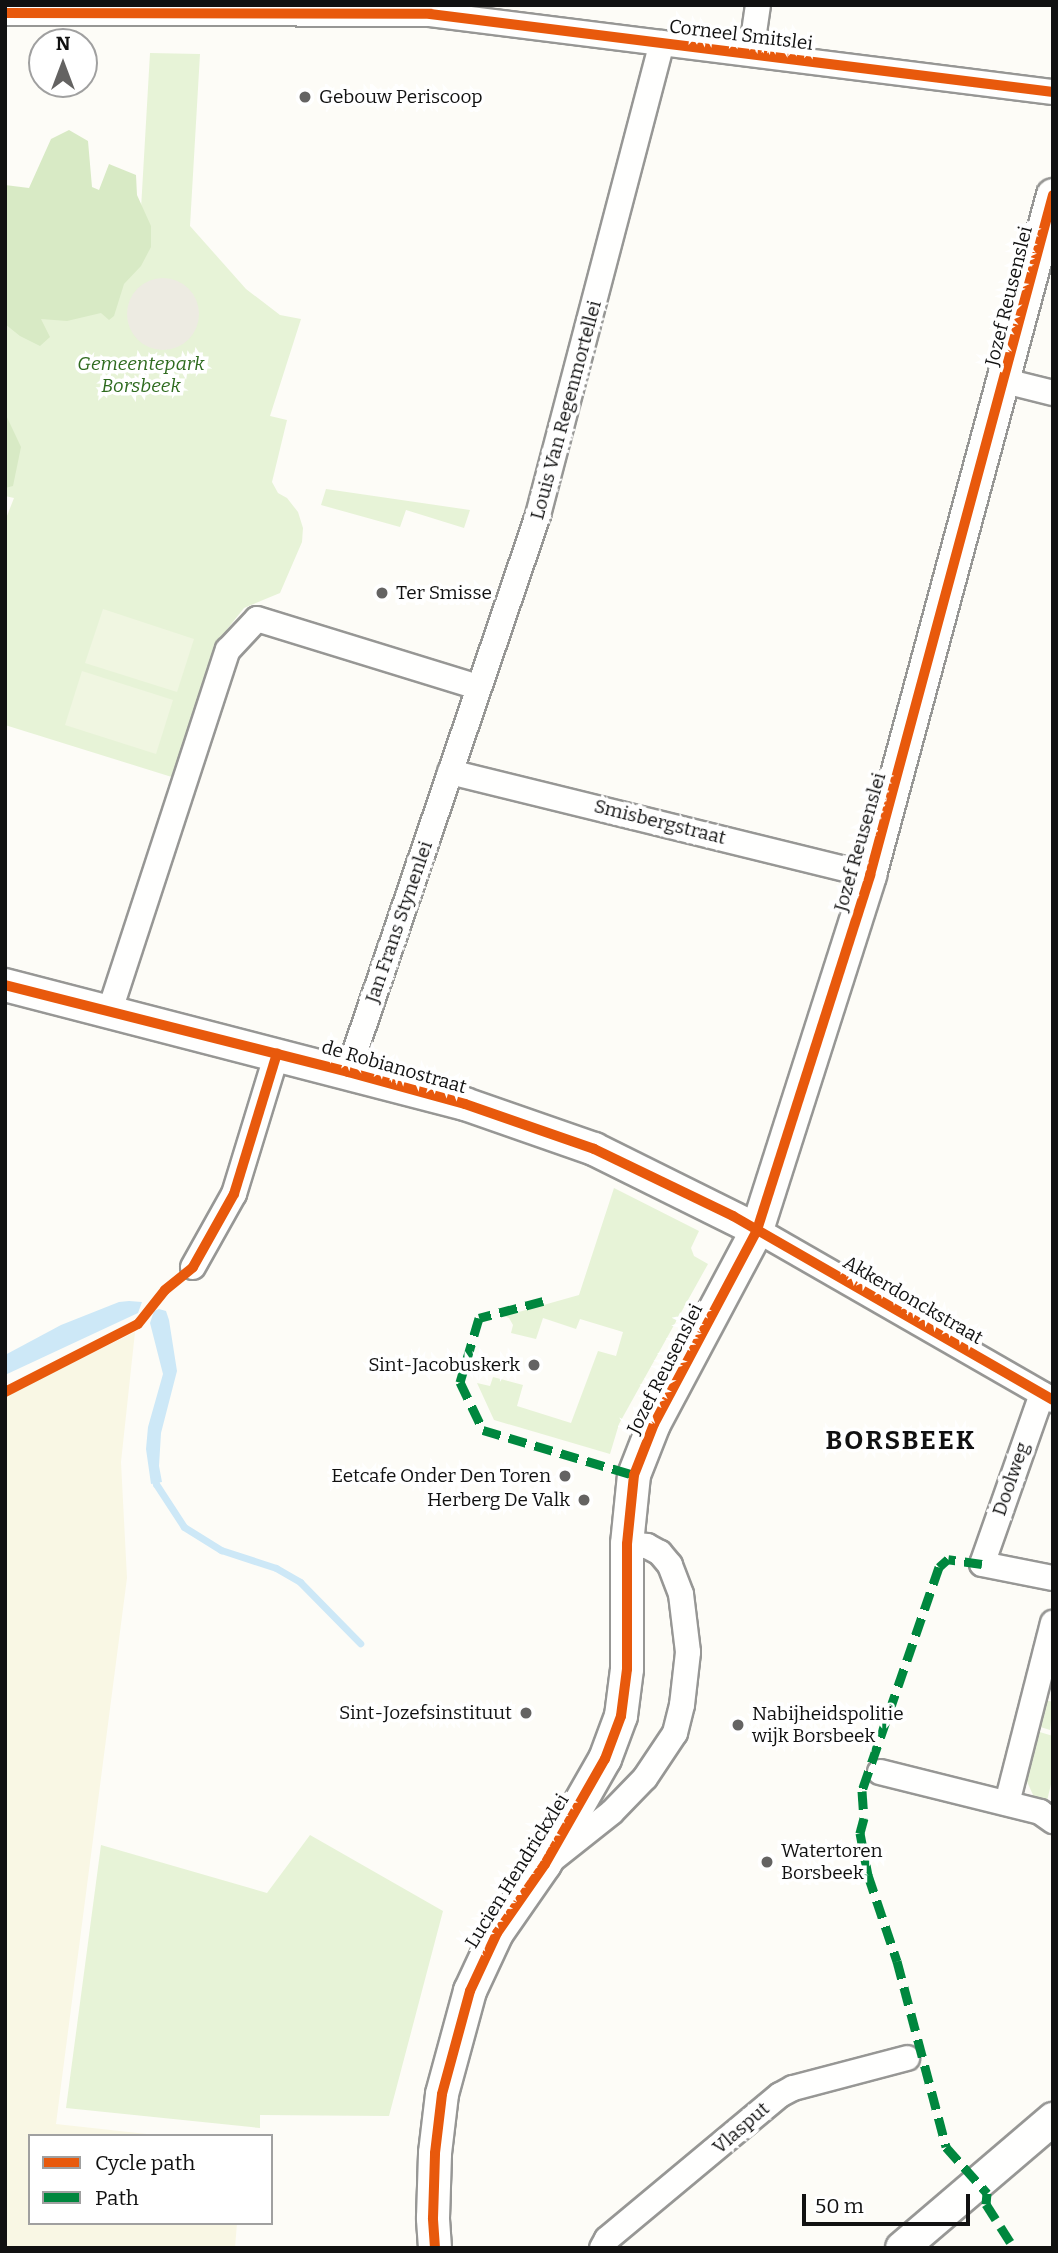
<!DOCTYPE html>
<html>
<head>
<meta charset="utf-8">
<style>
	body { margin:0 }
	#map { position:relative; width:1058px; height:2253px; overflow:hidden; background:#fdfcf7; font-family:Bitter,serif }
	div>[style] { position:absolute }
	[style*='--x'] { left:calc(var(--x)*1px); top:calc(var(--y)*1px); width:calc(var(--w)*1px); rotate:calc(var(--a)*1deg) }
	.farmland>* { inset:0; background:#f9f7e4 }
	.green>* { inset:0; background:#e7f3d7 }
	.forest>* { inset:0; background:#d8eac5 }
	.pitch>* { inset:0; background:#f0f6e1 }
	.plaza>* { inset:0; background:#edebe2 }
	.round { border-radius:50% }
	.water>* { inset:0; background:#cde8f7 }
	.stream>* { height:7px; margin:-3.5px; padding:0 3.5px; transform-origin:3.5px; border-radius:3.5px; background:#cde8f7 }
	.roads { filter:drop-shadow(2px 0 #979795) drop-shadow(-2px 0 #979795) drop-shadow(0 2px #979795) drop-shadow(0 -2px #979795) }
	.minor>* { height:24px; margin:-12px; padding:0 12px; transform-origin:12px; border-radius:12px; background:#fffffe }
	.tertiary>* { height:32px; margin:-16px; padding:0 16px; transform-origin:16px; border-radius:16px; background:#fffffe }
	.quiet>* { height:9px; margin-top:-4.5px; transform-origin:0; background:repeating-linear-gradient(90deg,#00873e 0 18px,transparent 0 27px) }
	.cycleway>* { height:10px; margin:-5px; padding:0 5px; transform-origin:5px; border-radius:5px; background:#e8590c }
	.dots>* { width:19px; height:19px; translate:-50% -50%; box-sizing:border-box; border:4px solid #fff; border-radius:50% }
	span { translate:-50% -50%; white-space:nowrap; text-align:center; line-height:1.15; -webkit-text-stroke:7px #fff; paint-order:stroke }
	.street-label { font-size:19px; color:#111 }
	.poi-label { font-size:19px; color:#111 }
	.left { translate:0 -50%; text-align:left }
	.right { translate:-100% -50%; text-align:right }
	.park-label { font-size:19px; color:#2f6b1f; font-style:italic }
	.district-label { font-size:26px; color:#111; font-weight:700; letter-spacing:2px }
	.frame { position:absolute; inset:0; border:7px solid #111; pointer-events:none }
	.legend { position:absolute; left:28px; top:2134px; width:245px; height:91px; box-sizing:border-box; background:#fff; border:2px solid #a0a0a0; margin:0; padding:9px 12px; list-style:none; font-size:21px; color:#111 }
	.legend li { display:flex; align-items:center; gap:14px; height:35px }
	.legend b { width:35px; border:2px solid #a0a0a0 }
	.north { position:absolute; left:28px; top:28px; width:70px; height:70px; box-sizing:border-box; background:#fff; border:2px solid #a0a0a0; border-radius:50%; rotate:0deg; font-size:19px; font-weight:700; line-height:28px; text-align:center; color:#111 }
	.north::after { content:''; display:block; margin:auto; width:24px; height:32px; background:#646362; clip-path:polygon(50% 0,100% 100%,50% 72%,0 100%) }
	.scale { position:absolute; left:802px; top:2194px; width:168px; height:32px; box-sizing:border-box; border:4px solid #111; border-top:0; padding-left:9px; font-size:21px; line-height:24px; white-space:nowrap; color:#111; -webkit-text-stroke:5px #fff; paint-order:stroke }
</style>
</head>
<body>
<div id="map">
	<div class="farmland">
		<i style="clip-path:polygon(135px 1332px,121px 1462px,127px 1578px,56px 2124px,165px 2136px,30px 2136px,30px 2223px,237px 2223px,235px 2248px,5px 2248px,5px 1396px)"></i>
	</div>
	<div class="green">
		<i style="clip-path:polygon(150px 53px,200px 54px,190px 226px,246px 289px,280px 315px,301px 319px,270px 416px,287px 420px,272px 482px,278px 493px,287px 498px,298px 512px,303px 528px,302px 542px,280px 593px,244px 608px,221px 637px,175px 778px,5px 725px,5px 521px,14px 498px,5px 496px,5px 227px,140px 226px)"></i>
		<i style="clip-path:polygon(326px 489px,470px 510px,464px 528px,406px 510px,400px 527px,321px 505px)"></i>
		<i style="clip-path:polygon(614px 1188px,699px 1231px,691px 1248px,694px 1256px,708px 1264px,619px 1424px,610px 1454px,494px 1420px,477px 1383px,490px 1386px,493px 1377px,523px 1385px,517px 1406px,571px 1423px,598px 1351px,616px 1356px,623px 1332px,580px 1319px,576px 1329px,543px 1318px,536px 1339px,511px 1333px,513px 1325px,509px 1318px,504px 1316px,579px 1295px)"></i>
		<i style="clip-path:polygon(1042px 1699px,1053px 1702px,1050px 1730px,1034px 1725px)"></i>
		<i style="clip-path:polygon(1033px 1730px,1053px 1736px,1053px 1776px,1046px 1805px,1034px 1797px,1024px 1775px)"></i>
		<i style="clip-path:polygon(310px 1835px,443px 1911px,389px 2116px,260px 2115px,260px 2128px,66px 2108px,101px 1845px,267px 1893px)"></i>
	</div>
	<div class="forest">
		<i style="clip-path:polygon(69px 130px,88px 141px,92px 187px,99px 190px,109px 164px,136px 175px,137px 195px,151px 226px,151px 247px,141px 266px,124px 284px,114px 316px,109px 320px,101px 313px,67px 321px,41px 319px,50px 337px,40px 346px,20px 336px,5px 324px,5px 185px,29px 188px,51px 139px)"></i>
		<i style="clip-path:polygon(5px 413px,21px 447px,13px 486px,5px 488px)"></i>
	</div>
	<div class="pitch">
		<i style="clip-path:polygon(103px 609px,194px 639px,177px 692px,85px 663px)"></i>
		<i style="clip-path:polygon(82px 671px,173px 700px,156px 754px,65px 725px)"></i>
	</div>
	<div class="plaza">
		<i class="round" style="left:127px;top:278px;width:72px;height:72px"></i>
	</div>
	<div class="water">
		<i style="clip-path:polygon(129px 1301px,142px 1302px,138px 1313px,5px 1375px,5px 1355px,61px 1325px,119px 1302px)"></i>
		<i style="clip-path:polygon(159px 1309px,166px 1311px,169px 1320px,177px 1371px,161px 1433px,159px 1466px,162px 1482px,151px 1484px,146px 1449px,148px 1427px,163px 1374px,150px 1323px,154px 1311px)"></i>
	</div>
	<div class="stream">
		<i style="--x:154;--y:1474;--w:10;--a:79"></i>
		<i style="--x:156;--y:1484;--w:51;--a:56.9"></i>
		<i style="--x:184;--y:1527;--w:44;--a:31.9"></i>
		<i style="--x:221;--y:1550;--w:58;--a:18.1"></i>
		<i style="--x:276;--y:1568;--w:28;--a:30"></i>
		<i style="--x:300;--y:1582;--w:86;--a:45.5"></i>
	</div>
	<div class="roads">
		<div class="minor">
			<i style="--x:5;--y:13;--w:425;--a:0.1"></i>
			<i style="--x:430;--y:14;--w:628;--a:7.14"></i>
			<i style="--x:751;--y:53;--w:49;--a:-81.7"></i>
			<i style="--x:1005;--y:381;--w:49;--a:14"></i>
			<i style="--x:450;--y:772;--w:432;--a:13.8"></i>
			<i style="--x:110;--y:1010;--w:379;--a:-71.9"></i>
			<i style="--x:228;--y:650;--w:42;--a:-46.9"></i>
			<i style="--x:257;--y:619;--w:231;--a:17.1"></i>
			<i style="--x:348;--y:1072;--w:589;--a:-71.16"></i>
			<i style="--x:538;--y:515;--w:488;--a:-75.3"></i>
			<i style="--x:757;--y:1230;--w:341;--a:29.9"></i>
			<i style="--x:193;--y:1267;--w:84;--a:-60.7"></i>
			<i style="--x:234;--y:1194;--w:147;--a:-73"></i>
			<i style="--x:1042;--y:1394;--w:180;--a:109.4"></i>
			<i style="--x:982;--y:1564;--w:72;--a:11.2"></i>
			<i style="--x:880;--y:1772;--w:165;--a:14"></i>
			<i style="--x:1040;--y:1812;--w:16;--a:35"></i>
			<i style="--x:1007;--y:1803;--w:186;--a:-75.7"></i>
			<i style="--x:549;--y:1862;--w:80;--a:-38.4"></i>
			<i style="--x:612;--y:1812;--w:47;--a:-45.9"></i>
			<i style="--x:645;--y:1778;--w:54;--a:-56.3"></i>
			<i style="--x:675;--y:1733;--w:29;--a:-76"></i>
			<i style="--x:682;--y:1705;--w:53;--a:-83.5"></i>
			<i style="--x:688;--y:1652;--w:58;--a:-96.9"></i>
			<i style="--x:681;--y:1594;--w:31;--a:-111"></i>
			<i style="--x:670;--y:1565;--w:16;--a:-130"></i>
			<i style="--x:660;--y:1553;--w:15;--a:-152"></i>
			<i style="--x:647;--y:1546;--w:20;--a:-174"></i>
			<i style="--x:602;--y:2248;--w:10;--a:-61"></i>
			<i style="--x:607;--y:2239;--w:225;--a:-39.8"></i>
			<i style="--x:780;--y:2095;--w:15;--a:-28"></i>
			<i style="--x:793;--y:2088;--w:118;--a:-14.7"></i>
		</div>
		<div class="tertiary">
			<i style="--x:5;--y:985;--w:475;--a:14.5"></i>
			<i style="--x:465;--y:1104;--w:137;--a:19.2"></i>
			<i style="--x:594;--y:1149;--w:182;--a:26.4"></i>
			<i style="--x:435;--y:2248;--w:30;--a:-94"></i>
			<i style="--x:433;--y:2218;--w:65;--a:-88.2"></i>
			<i style="--x:435;--y:2153;--w:59;--a:-83.2"></i>
			<i style="--x:442;--y:2094;--w:107;--a:-74.8"></i>
			<i style="--x:470;--y:1991;--w:64;--a:-65"></i>
			<i style="--x:497;--y:1933;--w:84;--a:-55.2"></i>
			<i style="--x:545;--y:1864;--w:121;--a:-60.3"></i>
			<i style="--x:605;--y:1759;--w:46;--a:-69.6"></i>
			<i style="--x:621;--y:1716;--w:47;--a:-82.7"></i>
			<i style="--x:627;--y:1669;--w:125;--a:-90"></i>
			<i style="--x:627;--y:1544;--w:69;--a:-84.2"></i>
			<i style="--x:634;--y:1475;--w:55;--a:-68.6"></i>
			<i style="--x:654;--y:1424;--w:220;--a:-62"></i>
			<i style="--x:757;--y:1230;--w:373;--a:-72.3"></i>
			<i style="--x:870;--y:875;--w:704;--a:-74.94"></i>
			<i style="--x:902;--y:2248;--w:199;--a:-40.5"></i>
		</div>
	</div>
	<div class="quiet">
		<i style="--x:543;--y:1301;--w:66;--a:165.1"></i>
		<i style="--x:479;--y:1318;--w:67;--a:106.5"></i>
		<i style="--x:460;--y:1382;--w:53;--a:64.4"></i>
		<i style="--x:483;--y:1430;--w:158;--a:16.6"></i>
		<i style="--x:982;--y:1564;--w:34;--a:-172"></i>
		<i style="--x:948;--y:1559;--w:12;--a:138"></i>
		<i style="--x:939;--y:1567;--w:237;--a:109"></i>
		<i style="--x:862;--y:1791;--w:27;--a:86"></i>
		<i style="--x:864;--y:1818;--w:16;--a:105"></i>
		<i style="--x:860;--y:1833;--w:43;--a:79.2"></i>
		<i style="--x:868;--y:1875;--w:91;--a:71.4"></i>
		<i style="--x:897;--y:1961;--w:192;--a:75.2"></i>
		<i style="--x:946;--y:2147;--w:62;--a:48.3"></i>
		<i style="--x:987;--y:2193;--w:11;--a:95"></i>
		<i style="--x:986;--y:2204;--w:52;--a:57.5"></i>
	</div>
	<div class="cycleway">
		<i style="--x:5;--y:13;--w:425;--a:0.1"></i>
		<i style="--x:430;--y:14;--w:628;--a:7.14"></i>
		<i style="--x:5;--y:985;--w:354;--a:14.2"></i>
		<i style="--x:348;--y:1072;--w:121;--a:15.3"></i>
		<i style="--x:465;--y:1104;--w:137;--a:19.2"></i>
		<i style="--x:594;--y:1149;--w:154;--a:25.7"></i>
		<i style="--x:733;--y:1216;--w:369;--a:29.9"></i>
		<i style="--x:5;--y:1392;--w:149;--a:-27.1"></i>
		<i style="--x:138;--y:1324;--w:43;--a:-51.5"></i>
		<i style="--x:165;--y:1290;--w:36;--a:-39"></i>
		<i style="--x:193;--y:1267;--w:84;--a:-60.7"></i>
		<i style="--x:234;--y:1194;--w:147;--a:-73"></i>
		<i style="--x:435;--y:2248;--w:30;--a:-94"></i>
		<i style="--x:433;--y:2218;--w:65;--a:-88.2"></i>
		<i style="--x:435;--y:2153;--w:59;--a:-83.2"></i>
		<i style="--x:442;--y:2094;--w:107;--a:-74.8"></i>
		<i style="--x:470;--y:1991;--w:64;--a:-65"></i>
		<i style="--x:497;--y:1933;--w:84;--a:-55.2"></i>
		<i style="--x:545;--y:1864;--w:121;--a:-60.3"></i>
		<i style="--x:605;--y:1759;--w:46;--a:-69.6"></i>
		<i style="--x:621;--y:1716;--w:47;--a:-82.7"></i>
		<i style="--x:627;--y:1669;--w:125;--a:-90"></i>
		<i style="--x:627;--y:1544;--w:69;--a:-84.2"></i>
		<i style="--x:634;--y:1475;--w:55;--a:-68.6"></i>
		<i style="--x:654;--y:1424;--w:220;--a:-62"></i>
		<i style="--x:757;--y:1230;--w:373;--a:-72.3"></i>
		<i style="--x:870;--y:875;--w:704;--a:-74.94"></i>
	</div>
	<div class="dots">
		<i style="left:305px;top:97px;background:#646362"></i>
		<i style="left:382px;top:593px;background:#646362"></i>
		<i style="left:534px;top:1365px;background:#646362"></i>
		<i style="left:565px;top:1476px;background:#646362"></i>
		<i style="left:584px;top:1500px;background:#646362"></i>
		<i style="left:526px;top:1713px;background:#646362"></i>
		<i style="left:738px;top:1725px;background:#646362"></i>
		<i style="left:767px;top:1862px;background:#646362"></i>
	</div>
	<div class="street-label">
		<span style="left:741px;top:35px;rotate:7deg">Corneel Smitslei</span>
		<span style="left:1009px;top:296px;rotate:-76deg">Jozef Reusenslei</span>
		<span style="left:566px;top:410px;rotate:-75deg">Louis Van Regenmortellei</span>
		<span style="left:660px;top:822px;rotate:14deg">Smisbergstraat</span>
		<span style="left:860px;top:842px;rotate:-74deg">Jozef Reusenslei</span>
		<span style="left:399px;top:922px;rotate:-71deg">Jan Frans Stynenlei</span>
		<span style="left:394px;top:1067px;rotate:16deg">de Robianostraat</span>
		<span style="left:913px;top:1300px;rotate:30deg">Akkerdonckstraat</span>
		<span style="left:665px;top:1369px;rotate:-63deg">Jozef Reusenslei</span>
		<span style="left:1011px;top:1479px;rotate:-71deg">Doolweg</span>
		<span style="left:517px;top:1871px;rotate:-58deg">Lucien Hendrickxlei</span>
		<span style="left:741px;top:2128px;rotate:-41deg">Vlasput</span>
	</div>
	<div class="poi-label">
		<span class="left" style="left:319px;top:97px">Gebouw Periscoop</span>
		<span class="left" style="left:396px;top:593px">Ter Smisse</span>
		<span class="right" style="left:520px;top:1365px">Sint-Jacobuskerk</span>
		<span class="right" style="left:551px;top:1476px">Eetcafe Onder Den Toren</span>
		<span class="right" style="left:570px;top:1500px">Herberg De Valk</span>
		<span class="right" style="left:512px;top:1713px">Sint-Jozefsinstituut</span>
		<span class="left" style="left:752px;top:1725px">Nabijheidspolitie<br>wijk Borsbeek</span>
		<span class="left" style="left:781px;top:1862px">Watertoren<br>Borsbeek</span>
	</div>
	<div class="park-label">
		<span style="left:141px;top:375px">Gemeentepark<br>Borsbeek</span>
	</div>
	<div class="district-label">
		<span style="left:901px;top:1441px">BORSBEEK</span>
	</div>
	<div class="frame"></div>
	<ul class="legend">
	<li><b style="height:9px;background:#e8590c"></b>Cycle path</li>
	<li><b style="height:9px;background:#00873e"></b>Path</li>
	</ul>
	<div class="north">N</div>
	<div class="scale">50 m</div>
</div>
</body>
</html>
